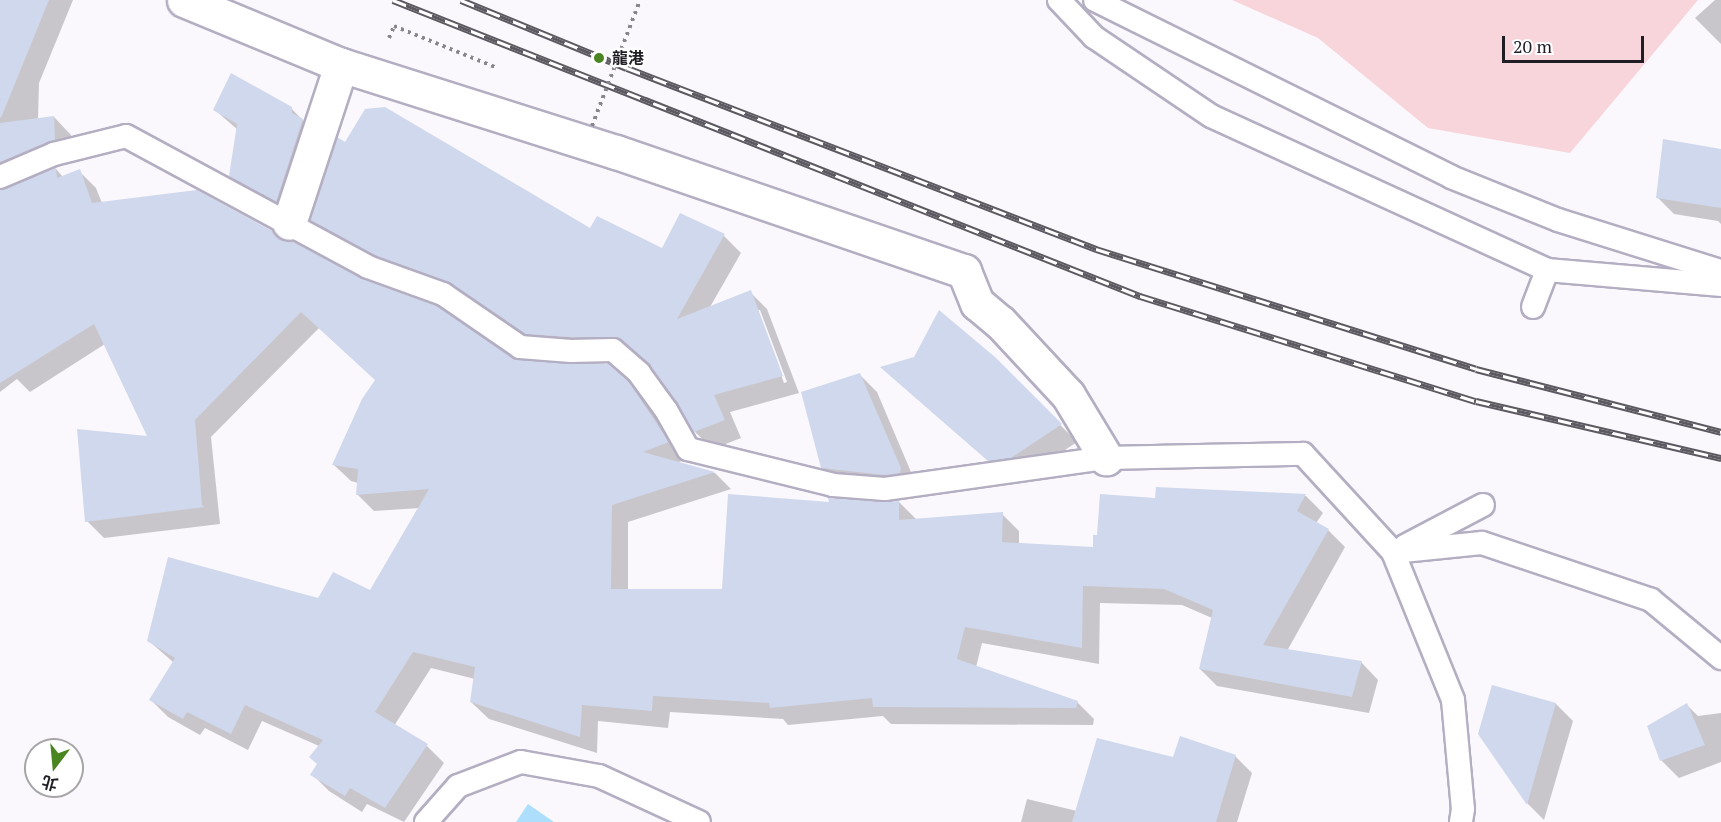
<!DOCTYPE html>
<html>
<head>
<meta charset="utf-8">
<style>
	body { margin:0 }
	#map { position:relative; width:1721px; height:822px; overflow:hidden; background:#faf8fd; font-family:"PT Serif","Noto Sans TC",serif }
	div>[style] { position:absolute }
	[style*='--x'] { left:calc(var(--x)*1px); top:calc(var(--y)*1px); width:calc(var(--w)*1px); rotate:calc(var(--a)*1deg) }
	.green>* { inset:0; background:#f8d5db }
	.water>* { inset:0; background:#addffc }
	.shadow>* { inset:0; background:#0003 }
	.building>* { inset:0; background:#cfd8ec }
	.path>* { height:4px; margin-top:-2px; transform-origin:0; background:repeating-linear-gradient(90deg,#88858c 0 3px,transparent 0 7.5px) }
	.roads { filter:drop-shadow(2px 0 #b4aec2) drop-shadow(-2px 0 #b4aec2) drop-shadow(0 2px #b4aec2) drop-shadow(0 -2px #b4aec2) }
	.lane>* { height:22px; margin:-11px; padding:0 11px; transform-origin:11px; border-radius:11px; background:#fff }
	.street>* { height:33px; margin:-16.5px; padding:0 16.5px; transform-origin:16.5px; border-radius:16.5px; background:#fff }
	.rail>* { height:7px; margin-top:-3.5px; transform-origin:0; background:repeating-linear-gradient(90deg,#fff 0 14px,#5c5961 0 28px); box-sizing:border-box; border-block:2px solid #5c5961 }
	.path-bridge>* { height:4px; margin-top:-2px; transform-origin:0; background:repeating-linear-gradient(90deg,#88858c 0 3px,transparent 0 7.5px) }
	.dots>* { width:16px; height:16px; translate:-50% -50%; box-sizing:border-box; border:3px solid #fff; border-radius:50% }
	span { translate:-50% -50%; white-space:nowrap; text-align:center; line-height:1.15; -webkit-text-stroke:4.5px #fff; paint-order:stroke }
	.poi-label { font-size:16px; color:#201d25; font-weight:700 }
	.left { translate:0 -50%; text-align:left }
	.north { position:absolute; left:24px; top:738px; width:60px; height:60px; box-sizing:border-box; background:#fff; border:2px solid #a6a5a8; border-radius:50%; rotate:196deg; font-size:16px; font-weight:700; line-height:24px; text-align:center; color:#201d25 }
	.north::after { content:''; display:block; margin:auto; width:21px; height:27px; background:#4a8521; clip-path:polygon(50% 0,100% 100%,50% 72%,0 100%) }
	.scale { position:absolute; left:1502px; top:36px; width:142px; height:27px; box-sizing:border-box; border:3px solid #201d25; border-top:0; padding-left:8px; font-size:18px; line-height:21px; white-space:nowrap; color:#201d25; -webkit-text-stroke:4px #fff; paint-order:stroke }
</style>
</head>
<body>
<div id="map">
	<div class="green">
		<i style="clip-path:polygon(1232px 0,1698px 0,1570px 153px,1428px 128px,1318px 38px)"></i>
	</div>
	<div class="water">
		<i style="clip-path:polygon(528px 804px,554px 822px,516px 822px)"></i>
	</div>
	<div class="shadow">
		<i style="clip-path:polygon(0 0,73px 0,39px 83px,38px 119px,54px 117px,71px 135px,72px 157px,11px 182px,5px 191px,56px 169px,63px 177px,79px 171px,96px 188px,102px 203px,282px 242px,512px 360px,628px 383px,646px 401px,684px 460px,676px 463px,715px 473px,731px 489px,628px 522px,628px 590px,724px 591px,831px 503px,899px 502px,917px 520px,1002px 514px,1019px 531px,1019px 545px,1095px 548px,1156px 499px,1157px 488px,1306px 496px,1323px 513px,1316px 523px,1328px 530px,1345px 547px,1287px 651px,1361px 662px,1378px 680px,1369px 713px,1217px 686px,1200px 669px,1212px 618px,1182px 605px,1100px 603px,1099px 664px,982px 643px,976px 667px,1077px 702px,1094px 719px,1093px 725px,891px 724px,883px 716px,788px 725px,783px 719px,670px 712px,668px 728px,598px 721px,597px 753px,489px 719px,471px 702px,475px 679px,431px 668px,394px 726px,427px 746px,444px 763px,404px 822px,367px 804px,362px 812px,329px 791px,312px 774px,318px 764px,319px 746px,262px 721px,248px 750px,205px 728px,200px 735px,168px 717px,151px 700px,173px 662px,149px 641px,319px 600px,371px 592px,420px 508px,374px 511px,357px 494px,358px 483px,351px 481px,334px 465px,377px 381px,319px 328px,211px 437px,220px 524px,104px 538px,87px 521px,150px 438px,105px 344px,30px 392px,17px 379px,0 392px)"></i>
		<i style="clip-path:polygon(1715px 0,1721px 0,1721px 44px,1695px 18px)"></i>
		<i style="clip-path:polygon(291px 108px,308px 126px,293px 218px,248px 193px,230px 176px,238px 130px,215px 110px)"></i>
		<i style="clip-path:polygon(1721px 151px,1721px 224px,1718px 221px,1674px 214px,1657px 197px)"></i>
		<i style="clip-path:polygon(evenodd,311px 220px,591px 230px,663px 250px,724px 236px,741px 253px,710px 307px,750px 292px,767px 309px,799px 393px,730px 412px,741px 438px,713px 449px,695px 432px,678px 401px,655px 369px,640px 356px,631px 353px,543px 350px,329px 237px,311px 220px,757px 310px,760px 310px,787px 382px,784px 383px,757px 310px)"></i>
		<i style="clip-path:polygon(994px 358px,1077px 442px,1029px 474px,1007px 477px,882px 368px)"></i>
		<i style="clip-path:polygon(860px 375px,877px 392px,917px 486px,839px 485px,822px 467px)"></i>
		<i style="clip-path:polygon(1493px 686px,1556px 704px,1573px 721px,1544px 820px,1528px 804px,1480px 733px)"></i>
		<i style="clip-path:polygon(1687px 705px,1698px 716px,1721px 713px,1721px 762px,1679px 778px,1662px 761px,1649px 726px)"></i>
		<i style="clip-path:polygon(1235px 756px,1252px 773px,1237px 822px,1021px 822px,1027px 799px,1077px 811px,1174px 759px)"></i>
	</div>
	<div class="building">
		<i style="clip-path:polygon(0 0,49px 0,1px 118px,0 117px)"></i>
		<i style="clip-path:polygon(231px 73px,292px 107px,292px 113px,303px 119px,276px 202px,229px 176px,237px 124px,213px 110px)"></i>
		<i style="clip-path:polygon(385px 107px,590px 228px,597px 216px,662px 248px,680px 213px,725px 234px,677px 319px,751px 290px,783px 376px,714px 395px,725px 420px,694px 432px,677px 402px,650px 365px,621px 339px,613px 337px,571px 337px,525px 334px,450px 283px,374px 255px,310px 220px,337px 137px,345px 142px,365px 109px)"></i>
		<i style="clip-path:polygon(54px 116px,55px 140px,0 162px,0 123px)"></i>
		<i style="clip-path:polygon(1663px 139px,1721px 149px,1721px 208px,1656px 198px)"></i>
		<i style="clip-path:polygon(56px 168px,57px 178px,80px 169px,92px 203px,197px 190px,272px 231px,283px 241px,292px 241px,362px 279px,437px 306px,513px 358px,570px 364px,608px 364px,629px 382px,669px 442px,643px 452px,715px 472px,612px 505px,611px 589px,722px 589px,728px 494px,829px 502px,828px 498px,884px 502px,899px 501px,899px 520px,1003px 512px,1002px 542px,1093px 547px,1093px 535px,1097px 535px,1100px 494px,1155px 498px,1156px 487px,1306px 494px,1297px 511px,1329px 529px,1263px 645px,1362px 661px,1352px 697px,1199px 669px,1213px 610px,1164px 589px,1083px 586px,1082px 648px,965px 627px,957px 659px,1078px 701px,1076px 708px,873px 707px,872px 698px,770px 708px,769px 703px,653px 696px,652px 711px,582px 705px,580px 737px,470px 702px,475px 667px,413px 652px,375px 712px,428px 744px,385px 808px,350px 788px,345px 796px,310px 775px,317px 764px,309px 757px,323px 740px,245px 705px,231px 734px,187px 712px,183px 719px,149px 700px,175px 658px,147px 641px,168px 557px,318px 598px,333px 572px,370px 590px,429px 489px,356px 495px,358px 469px,332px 465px,362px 399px,375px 380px,301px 312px,195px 420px,202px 505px,205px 507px,85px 522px,77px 429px,147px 436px,94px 324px,0 383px,0 190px)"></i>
		<i style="clip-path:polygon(939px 310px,995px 357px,1062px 424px,1011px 458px,988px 461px,880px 367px,914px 357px)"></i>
		<i style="clip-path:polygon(860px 373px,901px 468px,900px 473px,885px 475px,821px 468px,801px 392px)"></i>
		<i style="clip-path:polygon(1492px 685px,1556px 703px,1527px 805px,1478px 734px)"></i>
		<i style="clip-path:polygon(1687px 703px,1705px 745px,1660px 761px,1647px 726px)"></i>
		<i style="clip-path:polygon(1180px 736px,1236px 755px,1216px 822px,1072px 822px,1097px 738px,1173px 757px)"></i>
	</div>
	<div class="path">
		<i style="--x:389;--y:38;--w:13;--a:-67"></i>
		<i style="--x:394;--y:26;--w:109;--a:22.1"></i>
	</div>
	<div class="roads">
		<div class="lane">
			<i style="--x:1059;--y:0;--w:51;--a:46.6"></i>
			<i style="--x:1094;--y:37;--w:141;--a:34"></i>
			<i style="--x:1211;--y:116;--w:370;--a:24.6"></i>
			<i style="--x:1547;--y:270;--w:175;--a:4.9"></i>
			<i style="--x:1095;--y:0;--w:398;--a:26.4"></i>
			<i style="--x:1451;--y:177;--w:115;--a:21.9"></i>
			<i style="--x:1558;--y:220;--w:171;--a:17.4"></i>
			<i style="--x:0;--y:177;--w:59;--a:-23.1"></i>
			<i style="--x:54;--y:154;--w:74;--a:-14"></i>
			<i style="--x:126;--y:136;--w:275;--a:28.4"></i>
			<i style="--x:368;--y:267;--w:80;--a:19.8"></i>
			<i style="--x:443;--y:294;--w:93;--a:34.5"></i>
			<i style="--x:520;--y:347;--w:51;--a:4.5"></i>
			<i style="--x:571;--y:351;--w:42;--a:-1.4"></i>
			<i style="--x:613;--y:350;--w:35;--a:41"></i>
			<i style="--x:639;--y:373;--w:46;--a:53.9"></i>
			<i style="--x:666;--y:410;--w:45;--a:60.6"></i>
			<i style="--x:688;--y:449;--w:149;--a:13.9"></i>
			<i style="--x:833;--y:485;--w:52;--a:4.4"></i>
			<i style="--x:885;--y:489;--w:223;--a:-8"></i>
			<i style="--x:1106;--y:458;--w:197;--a:-1.2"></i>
			<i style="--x:1303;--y:454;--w:133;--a:47.4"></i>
			<i style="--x:1393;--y:552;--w:160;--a:67.9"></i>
			<i style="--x:1453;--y:700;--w:109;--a:84.8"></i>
			<i style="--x:1463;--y:809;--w:13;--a:99"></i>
			<i style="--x:1533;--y:307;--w:40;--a:-69"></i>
			<i style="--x:1405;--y:546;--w:88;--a:-27.7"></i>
			<i style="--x:1393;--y:552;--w:89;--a:-5.8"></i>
			<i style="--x:1482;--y:543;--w:178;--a:18.6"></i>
			<i style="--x:1651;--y:600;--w:91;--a:39.6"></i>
			<i style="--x:426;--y:822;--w:48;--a:-48.4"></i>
			<i style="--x:458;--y:786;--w:67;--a:-20.9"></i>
			<i style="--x:521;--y:762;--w:79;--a:10.2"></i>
			<i style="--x:599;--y:776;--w:110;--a:24.7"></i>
		</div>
		<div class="street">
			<i style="--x:184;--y:0;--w:170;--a:22.5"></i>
			<i style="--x:341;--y:65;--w:166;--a:108.2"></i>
			<i style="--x:341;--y:65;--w:288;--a:17.6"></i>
			<i style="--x:616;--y:152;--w:368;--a:18.9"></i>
			<i style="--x:964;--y:271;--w:35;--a:68"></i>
			<i style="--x:977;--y:303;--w:30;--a:40"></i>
			<i style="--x:1000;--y:322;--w:100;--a:47"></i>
			<i style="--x:1068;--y:395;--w:74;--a:58.9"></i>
		</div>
	</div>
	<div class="rail">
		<i style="--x:393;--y:0;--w:804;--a:21.62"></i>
		<i style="--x:1140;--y:296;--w:352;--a:17.4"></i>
		<i style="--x:1476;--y:401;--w:252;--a:13.1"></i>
		<i style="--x:461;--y:0;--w:179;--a:22.3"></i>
		<i style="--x:627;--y:68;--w:503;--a:21.1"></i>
		<i style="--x:1096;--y:249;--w:398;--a:17.5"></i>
		<i style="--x:1476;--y:369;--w:253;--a:14.4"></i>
	</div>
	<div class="path-bridge">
		<i style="--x:592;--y:126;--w:135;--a:-69.1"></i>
	</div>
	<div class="dots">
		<i style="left:599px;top:58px;background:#4a8521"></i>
	</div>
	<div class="poi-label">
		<span class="left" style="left:612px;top:58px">龍港</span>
	</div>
	<div class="north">北</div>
	<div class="scale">20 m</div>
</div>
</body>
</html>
